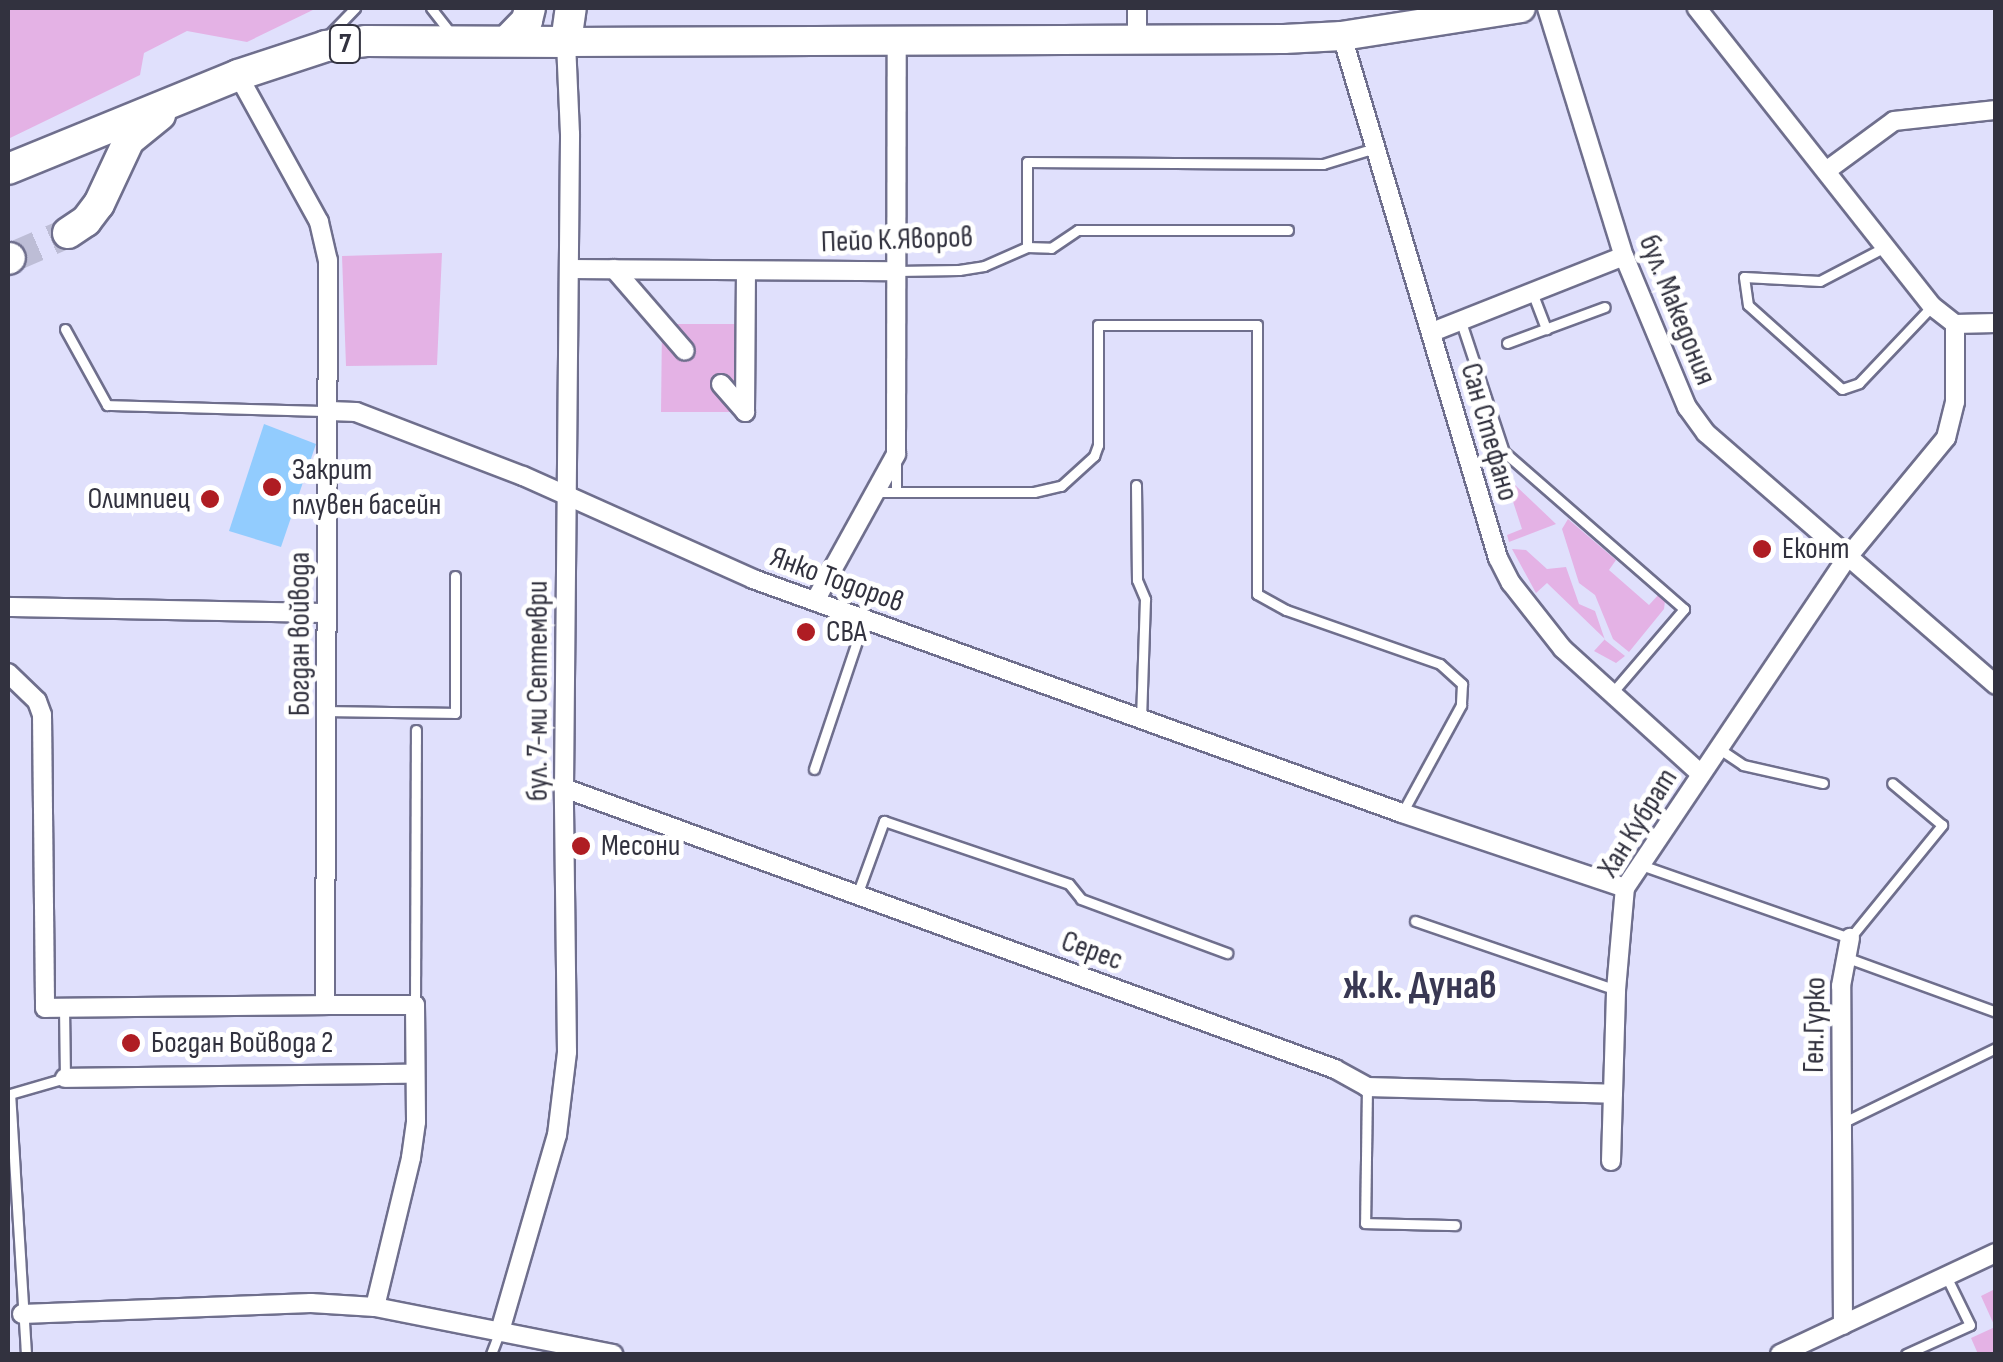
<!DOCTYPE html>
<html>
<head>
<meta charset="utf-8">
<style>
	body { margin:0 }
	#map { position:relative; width:2003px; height:1362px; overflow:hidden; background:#e0e0fc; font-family:"Sofia Sans Condensed",sans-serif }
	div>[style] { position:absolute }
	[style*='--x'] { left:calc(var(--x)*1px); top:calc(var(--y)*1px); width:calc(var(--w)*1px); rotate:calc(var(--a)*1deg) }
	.green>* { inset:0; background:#e4b2e5 }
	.water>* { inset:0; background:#92ccfe }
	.primary-tunnel>* { height:30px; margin-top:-15px; transform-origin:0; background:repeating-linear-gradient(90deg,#bdbdd6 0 30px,transparent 0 45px) }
	.roads { filter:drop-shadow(2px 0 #6f6f8d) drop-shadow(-2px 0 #6f6f8d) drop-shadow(0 2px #6f6f8d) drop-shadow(0 -2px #6f6f8d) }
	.lane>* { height:9px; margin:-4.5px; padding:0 4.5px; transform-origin:4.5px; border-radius:4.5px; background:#fff }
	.street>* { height:18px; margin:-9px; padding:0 9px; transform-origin:9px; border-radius:9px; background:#fff }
	.secondary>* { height:28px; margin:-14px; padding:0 14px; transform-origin:14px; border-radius:14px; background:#fff }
	.primary>* { height:30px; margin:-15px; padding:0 15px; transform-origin:15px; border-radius:15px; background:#fff }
	.dots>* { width:28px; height:28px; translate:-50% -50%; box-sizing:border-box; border:5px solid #fff; border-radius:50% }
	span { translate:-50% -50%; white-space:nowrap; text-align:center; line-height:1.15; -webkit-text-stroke:10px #fff; paint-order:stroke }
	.shield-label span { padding:2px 8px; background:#fff; border:2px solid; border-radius:8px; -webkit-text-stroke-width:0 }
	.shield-label { font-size:28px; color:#32323f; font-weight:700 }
	.street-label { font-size:30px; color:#32323f }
	.poi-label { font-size:30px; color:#32323f }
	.left { translate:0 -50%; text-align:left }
	.right { translate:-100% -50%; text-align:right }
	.district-label { font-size:40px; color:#393853; font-weight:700 }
	.frame { position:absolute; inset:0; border:10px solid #32323f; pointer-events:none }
</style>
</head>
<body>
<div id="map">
	<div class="green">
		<i style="clip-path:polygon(8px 8px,317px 8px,247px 42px,187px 31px,144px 53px,140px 75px,8px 139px)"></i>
		<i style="clip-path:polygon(442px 253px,437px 365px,346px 366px,342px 256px)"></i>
		<i style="clip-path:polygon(662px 324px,745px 324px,745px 412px,661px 412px)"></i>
		<i style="clip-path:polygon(1502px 468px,1513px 483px,1556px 524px,1509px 542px,1507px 535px,1522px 529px)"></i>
		<i style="clip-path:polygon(1568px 519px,1616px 560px,1609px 570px,1649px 605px,1660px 593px,1665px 601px,1664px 609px,1629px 652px,1613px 639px,1595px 595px,1579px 583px,1562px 529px)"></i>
		<i style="clip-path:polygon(1512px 549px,1526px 550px,1547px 569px,1566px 567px,1579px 604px,1595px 611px,1605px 640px,1625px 656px,1616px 663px,1594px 651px,1605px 639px,1547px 583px,1536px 593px)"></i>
		<i style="clip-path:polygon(1995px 1289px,1995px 1354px,1978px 1354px,1971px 1338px,1995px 1327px,1981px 1296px)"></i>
	</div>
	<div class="water">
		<i style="clip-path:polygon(264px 424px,316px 444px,281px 547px,229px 531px)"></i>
	</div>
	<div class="primary-tunnel">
		<i style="--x:10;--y:258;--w:63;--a:-23.3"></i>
	</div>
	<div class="roads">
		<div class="lane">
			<i style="--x:431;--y:8;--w:34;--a:52"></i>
			<i style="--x:326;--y:38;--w:42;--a:-46"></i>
			<i style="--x:1027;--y:247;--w:24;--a:2"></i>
			<i style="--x:1051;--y:248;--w:32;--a:-34"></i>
			<i style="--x:1078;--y:230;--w:210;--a:0"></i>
			<i style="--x:1885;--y:247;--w:73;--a:152.4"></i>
			<i style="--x:1820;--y:281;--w:76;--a:-177"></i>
			<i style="--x:1744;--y:277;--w:28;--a:82"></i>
			<i style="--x:1748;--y:305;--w:126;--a:41.8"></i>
			<i style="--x:1842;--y:389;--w:18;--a:-19"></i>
			<i style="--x:1859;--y:383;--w:106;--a:-46.5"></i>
			<i style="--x:896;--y:271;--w:63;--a:-0.9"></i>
			<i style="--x:959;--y:270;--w:25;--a:-9"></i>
			<i style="--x:984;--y:266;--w:47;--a:-23.8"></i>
			<i style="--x:1027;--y:247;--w:85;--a:-90"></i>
			<i style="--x:1027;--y:162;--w:296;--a:0.4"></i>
			<i style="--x:1323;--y:164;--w:54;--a:-17.1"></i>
			<i style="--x:1532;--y:292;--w:40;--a:69"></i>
			<i style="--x:1461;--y:322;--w:137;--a:71.7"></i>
			<i style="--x:1504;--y:452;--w:239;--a:41.1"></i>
			<i style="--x:1684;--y:609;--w:111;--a:130.6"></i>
			<i style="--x:65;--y:329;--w:87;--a:61.1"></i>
			<i style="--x:107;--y:405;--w:220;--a:1.6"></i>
			<i style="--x:1507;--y:343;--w:104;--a:-20.2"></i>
			<i style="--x:1136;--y:485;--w:95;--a:89.4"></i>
			<i style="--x:1137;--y:580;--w:21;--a:67"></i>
			<i style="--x:1145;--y:599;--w:120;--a:91.9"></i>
			<i style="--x:877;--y:492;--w:19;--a:0"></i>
			<i style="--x:896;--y:492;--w:30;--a:-90"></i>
			<i style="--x:896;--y:492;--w:138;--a:0"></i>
			<i style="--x:1034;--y:492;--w:28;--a:-13"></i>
			<i style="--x:1061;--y:486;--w:45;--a:-42.3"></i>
			<i style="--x:1094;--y:456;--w:12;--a:-70"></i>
			<i style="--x:1098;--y:445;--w:120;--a:-90"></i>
			<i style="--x:1098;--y:325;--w:159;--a:0"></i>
			<i style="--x:1257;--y:325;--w:269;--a:90"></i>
			<i style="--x:1257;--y:594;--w:33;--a:29"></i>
			<i style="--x:1286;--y:610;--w:163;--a:19.3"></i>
			<i style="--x:1440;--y:664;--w:30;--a:42"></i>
			<i style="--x:1462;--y:684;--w:21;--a:93"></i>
			<i style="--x:1461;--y:705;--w:123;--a:118.6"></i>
			<i style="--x:327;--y:711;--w:128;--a:0.9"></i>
			<i style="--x:455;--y:713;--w:137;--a:-90"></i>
			<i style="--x:1718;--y:748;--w:30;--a:34"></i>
			<i style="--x:1743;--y:765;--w:82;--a:12.7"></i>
			<i style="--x:814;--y:769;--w:157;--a:-71.4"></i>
			<i style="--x:1641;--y:865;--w:221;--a:19.3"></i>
			<i style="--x:1850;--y:938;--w:146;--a:-50.8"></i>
			<i style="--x:1942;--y:825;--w:65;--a:-140"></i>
			<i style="--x:857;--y:895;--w:79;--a:-70"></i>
			<i style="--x:884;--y:821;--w:195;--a:18.8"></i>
			<i style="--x:1069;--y:884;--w:19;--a:51"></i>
			<i style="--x:1081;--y:899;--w:156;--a:20.3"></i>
			<i style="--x:1415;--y:921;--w:213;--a:18.9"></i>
			<i style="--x:1845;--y:957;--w:161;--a:20"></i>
			<i style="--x:415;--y:1005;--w:275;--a:-89.8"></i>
			<i style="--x:1367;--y:1087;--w:136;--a:90.8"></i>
			<i style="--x:1365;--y:1223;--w:90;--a:1.3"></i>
			<i style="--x:1842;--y:1123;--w:171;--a:-26"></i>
			<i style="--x:26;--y:1354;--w:260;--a:-93.5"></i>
			<i style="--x:10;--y:1094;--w:57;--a:-16.2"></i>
			<i style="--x:65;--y:1078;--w:70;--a:-90.8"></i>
			<i style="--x:491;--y:1354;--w:25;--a:-69"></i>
			<i style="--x:1906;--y:1354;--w:70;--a:-24.4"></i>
			<i style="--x:1970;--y:1325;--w:55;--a:-116.1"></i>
		</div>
		<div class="street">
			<i style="--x:1547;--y:8;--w:260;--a:72.8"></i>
			<i style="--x:1624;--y:256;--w:164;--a:67.4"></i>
			<i style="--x:1687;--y:407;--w:32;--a:54"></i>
			<i style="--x:1706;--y:433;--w:384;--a:41"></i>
			<i style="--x:1342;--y:36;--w:545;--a:73.36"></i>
			<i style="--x:1498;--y:558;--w:28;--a:63"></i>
			<i style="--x:1511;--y:583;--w:84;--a:51.8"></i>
			<i style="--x:1563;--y:649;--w:186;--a:42.2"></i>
			<i style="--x:1137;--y:41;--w:33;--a:-90"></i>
			<i style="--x:238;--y:75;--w:168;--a:61.1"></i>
			<i style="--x:319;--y:222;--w:39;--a:77"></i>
			<i style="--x:328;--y:260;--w:745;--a:90.23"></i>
			<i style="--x:325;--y:1005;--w:90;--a:0"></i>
			<i style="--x:415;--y:1005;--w:117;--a:89.5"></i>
			<i style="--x:416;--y:1122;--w:36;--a:98"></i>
			<i style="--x:411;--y:1158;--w:153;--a:103.6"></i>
			<i style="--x:1826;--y:171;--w:84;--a:-36.3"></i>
			<i style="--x:1894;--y:121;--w:103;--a:-6.2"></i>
			<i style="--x:569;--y:269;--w:327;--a:0.4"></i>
			<i style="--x:614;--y:269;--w:108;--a:49.1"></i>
			<i style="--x:1955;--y:324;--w:41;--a:-1.4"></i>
			<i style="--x:1432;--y:332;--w:206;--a:-21.6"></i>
			<i style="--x:721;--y:384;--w:37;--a:49"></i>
			<i style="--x:745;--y:412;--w:140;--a:-89.6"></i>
			<i style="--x:330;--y:411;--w:26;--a:2"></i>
			<i style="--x:356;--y:412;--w:179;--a:21"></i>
			<i style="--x:523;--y:476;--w:252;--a:24.1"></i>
			<i style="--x:753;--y:579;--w:690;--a:19.83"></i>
			<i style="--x:1402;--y:813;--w:235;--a:18.6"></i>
			<i style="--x:815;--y:601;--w:168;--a:-61.1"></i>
			<i style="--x:896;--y:454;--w:413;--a:-89.9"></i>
			<i style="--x:8;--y:607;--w:319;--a:1.1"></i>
			<i style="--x:8;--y:673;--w:40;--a:44"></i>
			<i style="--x:37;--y:701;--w:15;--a:70"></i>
			<i style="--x:42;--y:715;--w:293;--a:89.4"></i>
			<i style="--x:45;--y:1008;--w:280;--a:-0.6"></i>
			<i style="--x:564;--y:788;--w:821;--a:20.02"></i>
			<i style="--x:1335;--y:1069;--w:37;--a:29"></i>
			<i style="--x:1367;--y:1087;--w:246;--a:1.6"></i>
			<i style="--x:65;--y:1078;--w:350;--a:-0.7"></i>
			<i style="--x:1611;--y:1161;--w:171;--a:-88.3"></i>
			<i style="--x:1616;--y:990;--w:102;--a:-85"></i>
			<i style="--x:1625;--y:888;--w:398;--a:-56.1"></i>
			<i style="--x:1847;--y:558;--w:156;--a:-50.5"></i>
			<i style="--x:1946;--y:438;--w:37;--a:-76"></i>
			<i style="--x:1955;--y:402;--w:78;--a:-90"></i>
			<i style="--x:1955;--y:324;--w:29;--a:-142"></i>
			<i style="--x:1932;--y:306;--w:380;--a:-128.3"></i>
			<i style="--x:22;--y:1314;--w:289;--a:-2.2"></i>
			<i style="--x:311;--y:1303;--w:64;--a:3.6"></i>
			<i style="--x:375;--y:1307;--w:243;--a:11.2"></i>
			<i style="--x:1843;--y:1325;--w:339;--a:-90.3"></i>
			<i style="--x:1841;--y:986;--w:49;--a:-79.4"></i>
			<i style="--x:500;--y:1331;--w:204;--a:-73.8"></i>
			<i style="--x:557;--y:1135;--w:84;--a:-83.1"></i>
			<i style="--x:567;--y:1052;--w:264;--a:-90.7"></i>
			<i style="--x:564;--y:788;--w:654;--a:-89.47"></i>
			<i style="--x:570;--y:134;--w:92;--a:-92.5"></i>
			<i style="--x:1780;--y:1354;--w:238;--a:-25.1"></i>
		</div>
		<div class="secondary">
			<i style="--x:566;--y:42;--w:718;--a:-0.24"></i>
			<i style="--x:1284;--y:39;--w:58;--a:-3"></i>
			<i style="--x:1342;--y:36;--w:181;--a:-8.9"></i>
		</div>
		<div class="primary">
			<i style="--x:507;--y:41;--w:29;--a:-46"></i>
			<i style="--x:527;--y:20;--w:12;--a:-76"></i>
			<i style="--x:566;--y:42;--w:34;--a:-82"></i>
			<i style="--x:8;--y:169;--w:248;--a:-22.2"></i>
			<i style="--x:238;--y:75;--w:93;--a:-18.2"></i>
			<i style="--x:326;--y:46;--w:40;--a:-7.1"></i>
			<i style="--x:366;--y:41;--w:200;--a:0.3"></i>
			<i style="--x:68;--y:233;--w:22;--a:-34"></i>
			<i style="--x:86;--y:221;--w:21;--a:-53"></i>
			<i style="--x:99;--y:204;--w:71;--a:-64.9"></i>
			<i style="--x:129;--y:140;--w:40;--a:-39"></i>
			<i style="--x:8;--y:259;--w:2;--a:-27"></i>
		</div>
	</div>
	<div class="dots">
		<i style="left:272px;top:487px;background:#af1d23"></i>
		<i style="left:210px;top:499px;background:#af1d23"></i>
		<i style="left:1762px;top:549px;background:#af1d23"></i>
		<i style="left:806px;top:632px;background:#af1d23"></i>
		<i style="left:581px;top:846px;background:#af1d23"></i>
		<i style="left:131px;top:1043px;background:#af1d23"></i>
	</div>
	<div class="shield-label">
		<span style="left:345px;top:44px">7</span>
	</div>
	<div class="street-label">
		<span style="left:897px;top:240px;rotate:-2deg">Пейо К.Яворов</span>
		<span style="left:1677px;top:310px;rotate:68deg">бул. Македония</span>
		<span style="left:1489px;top:432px;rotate:74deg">Сан Стефано</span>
		<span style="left:837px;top:580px;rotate:20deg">Янко Тодоров</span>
		<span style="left:300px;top:634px;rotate:-90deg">Богдан войвода</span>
		<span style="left:538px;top:691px;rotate:-90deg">бул. 7-ми Септември</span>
		<span style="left:1638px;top:823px;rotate:-58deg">Хан Кубрат</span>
		<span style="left:1092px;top:951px;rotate:20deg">Серес</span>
		<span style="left:1815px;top:1025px;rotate:-89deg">Ген.Гурко</span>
	</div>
	<div class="poi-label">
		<span class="left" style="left:292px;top:487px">Закрит<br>плувен басейн</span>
		<span class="right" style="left:190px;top:499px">Олимпиец</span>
		<span class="left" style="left:1782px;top:549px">Еконт</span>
		<span class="left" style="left:826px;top:632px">CBA</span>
		<span class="left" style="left:601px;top:846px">Месони</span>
		<span class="left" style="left:151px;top:1043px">Богдан Войвода 2</span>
	</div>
	<div class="district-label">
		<span style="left:1420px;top:986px">ж.к. Дунав</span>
	</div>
	<div class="frame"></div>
</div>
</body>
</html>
